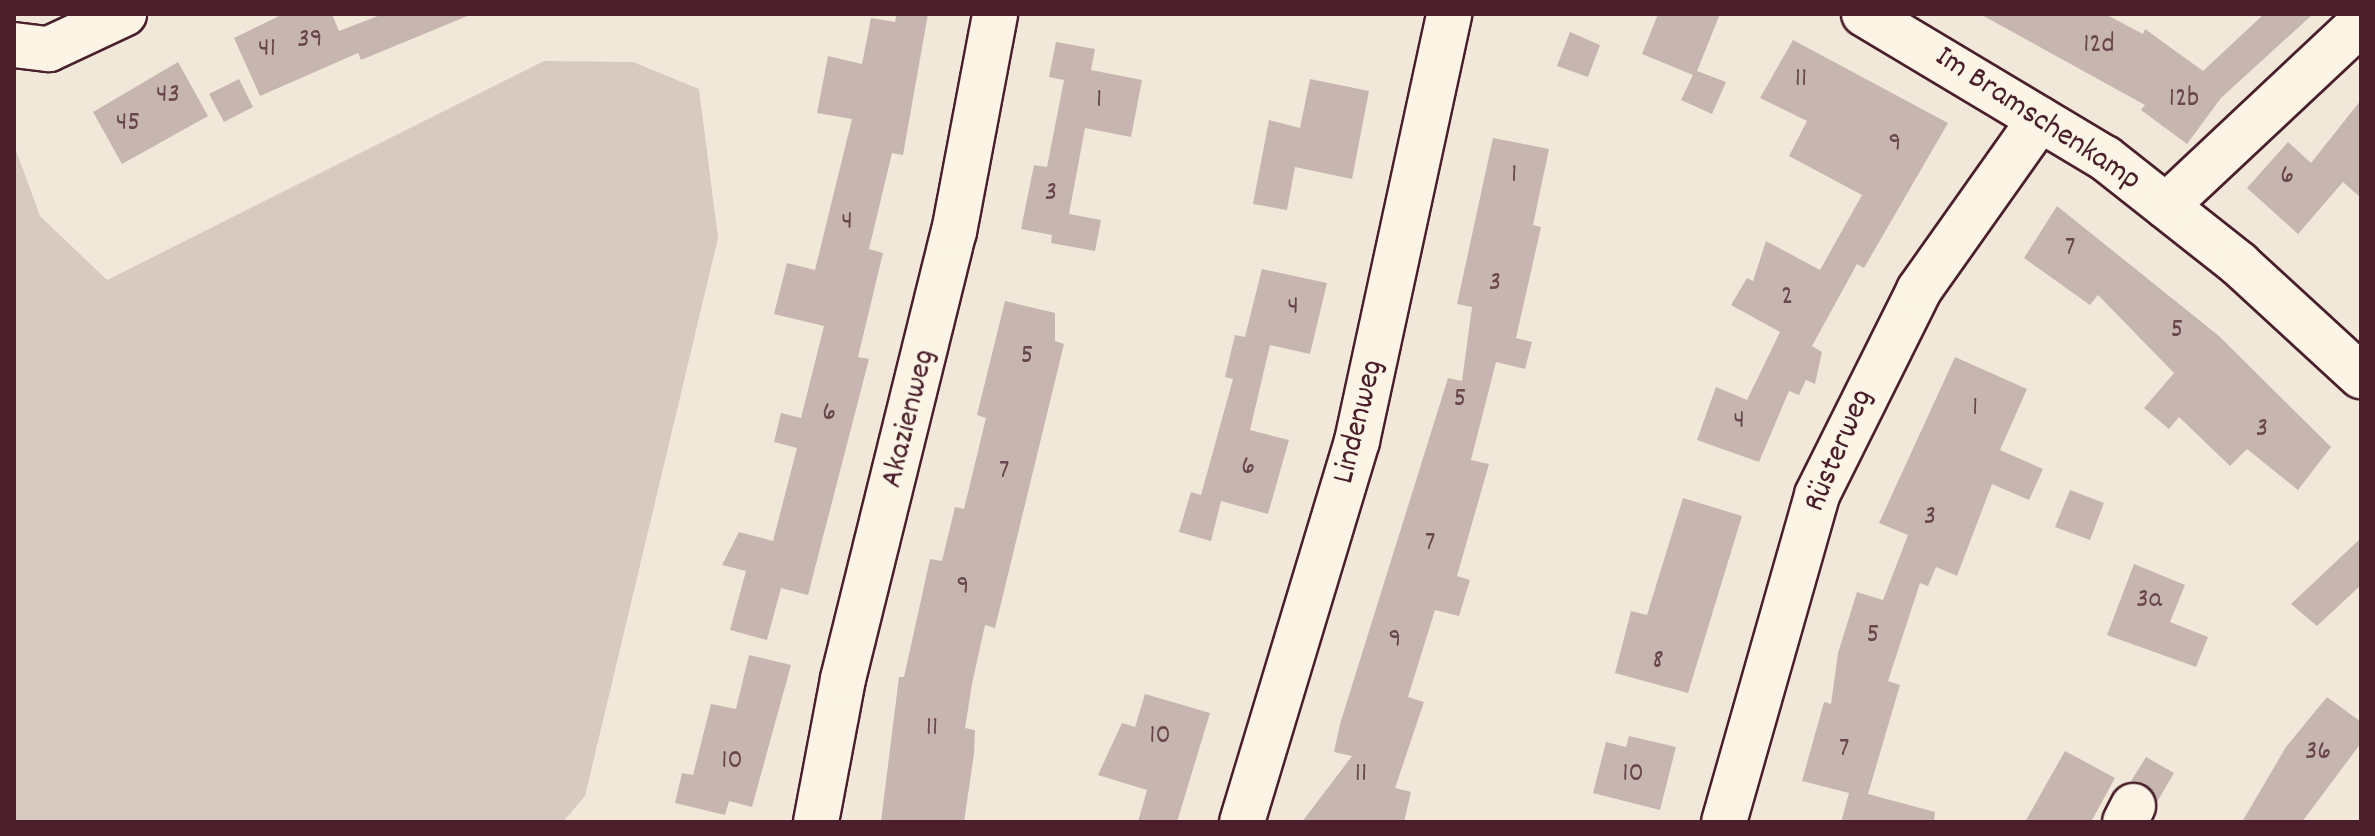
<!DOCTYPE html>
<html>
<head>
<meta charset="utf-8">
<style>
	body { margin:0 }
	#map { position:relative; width:2375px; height:836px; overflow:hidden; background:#f1e8da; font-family:Dekko,sans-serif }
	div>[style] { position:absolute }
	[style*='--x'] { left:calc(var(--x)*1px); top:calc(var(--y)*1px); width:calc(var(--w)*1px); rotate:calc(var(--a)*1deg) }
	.green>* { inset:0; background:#d8cac0 }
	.building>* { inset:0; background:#c7b6af }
	.roads { filter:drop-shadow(2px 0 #4a1f2b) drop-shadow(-2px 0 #4a1f2b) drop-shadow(0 2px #4a1f2b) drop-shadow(0 -2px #4a1f2b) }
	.minor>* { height:44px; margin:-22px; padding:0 22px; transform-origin:22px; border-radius:22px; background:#fcf5e5 }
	span { translate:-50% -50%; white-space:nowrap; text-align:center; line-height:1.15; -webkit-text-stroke:6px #fcf5e5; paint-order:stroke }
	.number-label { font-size:28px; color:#69454c }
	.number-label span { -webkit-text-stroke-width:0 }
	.street-label { font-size:32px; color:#4a1f2b }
	.frame { position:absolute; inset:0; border:16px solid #4a1f2b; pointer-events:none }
</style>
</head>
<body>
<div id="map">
	<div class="green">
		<i style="clip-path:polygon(544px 61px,633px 62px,699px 89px,718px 238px,585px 796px,563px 822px,14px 822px,14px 145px,40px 216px,107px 280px)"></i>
	</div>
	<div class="building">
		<i style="clip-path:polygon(283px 14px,332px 14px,339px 31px,383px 14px,470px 15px,361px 60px,358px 53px,260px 96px,234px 38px)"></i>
		<i style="clip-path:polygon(897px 14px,928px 14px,903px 155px,892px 153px,869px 249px,883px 253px,858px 357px,869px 359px,808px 595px,781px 588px,767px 640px,730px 630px,746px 571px,722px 565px,739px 532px,773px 541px,797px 448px,774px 442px,781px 413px,801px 418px,824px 326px,774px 314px,787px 263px,815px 270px,852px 119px,817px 113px,828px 56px,862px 64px,871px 18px,895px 22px)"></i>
		<i style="clip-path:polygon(1658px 14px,1720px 14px,1697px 71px,1726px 82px,1712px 114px,1681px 100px,1693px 75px,1642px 54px)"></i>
		<i style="clip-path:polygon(1980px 14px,2105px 14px,2143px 34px,2145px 29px,2203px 71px,2264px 14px,2313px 14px,2221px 98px,2187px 144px,2141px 110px,2145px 105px)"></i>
		<i style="clip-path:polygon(1570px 32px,1600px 45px,1588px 77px,1557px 66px)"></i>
		<i style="clip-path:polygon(1793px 40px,1948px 123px,1864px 268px,1857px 264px,1812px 346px,1822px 352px,1815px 384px,1806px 380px,1799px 395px,1789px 391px,1759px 462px,1697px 440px,1716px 387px,1747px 400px,1780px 332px,1731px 305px,1747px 278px,1753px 281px,1766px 241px,1820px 270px,1862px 195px,1789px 156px,1807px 121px,1760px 98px)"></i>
		<i style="clip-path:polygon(1056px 42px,1095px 49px,1091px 70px,1142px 80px,1131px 137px,1085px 128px,1069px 214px,1101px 220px,1095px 251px,1051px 243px,1052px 235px,1021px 229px,1034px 165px,1047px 167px,1064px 80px,1049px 77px)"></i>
		<i style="clip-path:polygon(178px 62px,208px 116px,122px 164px,93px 112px)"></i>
		<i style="clip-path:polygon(239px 79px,253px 107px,224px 122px,209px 94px)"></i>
		<i style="clip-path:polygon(1310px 79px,1369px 91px,1352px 179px,1295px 167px,1287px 210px,1253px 204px,1269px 120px,1300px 128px)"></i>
		<i style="clip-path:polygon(2361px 100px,2361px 198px,2343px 182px,2298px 234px,2247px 188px,2288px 142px,2311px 163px)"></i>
		<i style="clip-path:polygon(1493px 138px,1549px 149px,1533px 225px,1541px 227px,1516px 338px,1532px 342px,1525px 369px,1496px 362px,1471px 460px,1489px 464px,1457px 576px,1470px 580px,1459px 616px,1435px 610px,1408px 697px,1424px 702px,1395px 788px,1411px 792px,1404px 822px,1302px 822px,1352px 756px,1334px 752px,1340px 724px,1448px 378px,1462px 381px,1472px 307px,1457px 304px)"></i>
		<i style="clip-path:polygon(2057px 206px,2219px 336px,2331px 447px,2298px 490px,2247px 449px,2230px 466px,2179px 417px,2169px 429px,2144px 408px,2174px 373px,2098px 295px,2090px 305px,2024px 258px)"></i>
		<i style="clip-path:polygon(1262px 269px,1327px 283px,1310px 354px,1270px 345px,1250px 430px,1289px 440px,1268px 514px,1221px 501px,1211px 541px,1179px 532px,1191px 492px,1201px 495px,1233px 379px,1225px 377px,1235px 335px,1245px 337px)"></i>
		<i style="clip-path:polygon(1005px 301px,1055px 313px,1055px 341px,1064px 344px,995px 628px,985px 625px,972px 684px,965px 728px,975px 730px,974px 754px,964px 822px,881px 822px,899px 677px,904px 677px,930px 559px,942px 561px,955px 507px,964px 509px,986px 418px,977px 415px)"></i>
		<i style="clip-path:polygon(1955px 357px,2027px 389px,2000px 450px,2043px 469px,2029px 500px,1992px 484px,1957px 576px,1936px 567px,1928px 586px,1920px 583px,1888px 681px,1900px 685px,1868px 794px,1935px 812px,1934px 822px,1841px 822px,1849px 793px,1802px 781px,1824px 702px,1831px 704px,1838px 653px,1857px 592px,1883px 600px,1908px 535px,1879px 523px)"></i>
		<i style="clip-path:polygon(2070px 490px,2104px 503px,2090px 540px,2055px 527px)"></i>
		<i style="clip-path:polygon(1683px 498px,1742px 516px,1688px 693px,1615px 673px,1631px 611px,1647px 615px)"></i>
		<i style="clip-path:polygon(2361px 538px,2361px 585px,2317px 626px,2291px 604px)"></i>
		<i style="clip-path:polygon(2134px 564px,2185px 585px,2170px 622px,2208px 637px,2196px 667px,2107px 635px)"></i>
		<i style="clip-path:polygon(749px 655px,791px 665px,752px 807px,729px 801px,725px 815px,675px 803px,682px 773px,693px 775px,711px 704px,736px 709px)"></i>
		<i style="clip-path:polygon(1145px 694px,1210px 713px,1177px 822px,1138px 822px,1147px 790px,1098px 775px,1122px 723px,1135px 727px)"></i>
		<i style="clip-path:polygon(2327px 697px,2361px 722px,2361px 743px,2302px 822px,2242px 822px,2286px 747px)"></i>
		<i style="clip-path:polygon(1629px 736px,1676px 747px,1660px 810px,1593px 793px,1606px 742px,1626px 747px)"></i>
		<i style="clip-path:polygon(2065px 751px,2115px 778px,2091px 822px,2025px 822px)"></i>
		<i style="clip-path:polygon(2146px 757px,2174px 773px,2157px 802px,2145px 784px,2131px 781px)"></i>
	</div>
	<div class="roads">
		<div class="minor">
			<i style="--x:1864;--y:14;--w:281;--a:30.9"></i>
			<i style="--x:2105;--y:158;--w:171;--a:38.3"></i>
			<i style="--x:2239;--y:264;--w:166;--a:42.6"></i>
			<i style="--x:14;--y:45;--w:35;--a:7"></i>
			<i style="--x:49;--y:49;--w:83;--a:-25"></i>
			<i style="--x:2166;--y:206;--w:267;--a:-43.2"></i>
			<i style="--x:816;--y:822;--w:146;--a:-79.3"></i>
			<i style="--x:843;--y:679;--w:461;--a:-76.1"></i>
			<i style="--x:954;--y:232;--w:222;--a:-79.3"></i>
			<i style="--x:1242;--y:822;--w:398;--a:-73.2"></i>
			<i style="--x:1357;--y:441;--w:437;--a:-77.8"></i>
			<i style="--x:1724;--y:822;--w:340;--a:-74.1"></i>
			<i style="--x:1817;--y:495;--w:229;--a:-63.5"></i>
			<i style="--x:1919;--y:290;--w:209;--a:-54.7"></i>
			<i style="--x:2125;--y:822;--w:18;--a:-63"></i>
		</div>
	</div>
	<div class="number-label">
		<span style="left:310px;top:41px">39</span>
		<span style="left:2099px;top:46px">12d</span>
		<span style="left:267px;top:50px">41</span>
		<span style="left:1801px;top:80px">11</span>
		<span style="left:168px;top:96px">43</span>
		<span style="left:2184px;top:100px">12b</span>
		<span style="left:1099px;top:101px">1</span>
		<span style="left:128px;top:124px">45</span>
		<span style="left:1895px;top:145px">9</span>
		<span style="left:1514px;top:176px">1</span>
		<span style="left:2287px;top:177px">6</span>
		<span style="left:1051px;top:194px">3</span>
		<span style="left:847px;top:223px">4</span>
		<span style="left:2070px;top:249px">7</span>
		<span style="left:1495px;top:284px">3</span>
		<span style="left:1787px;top:298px">2</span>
		<span style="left:1293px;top:308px">4</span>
		<span style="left:2177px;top:331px">5</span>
		<span style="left:1027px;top:357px">5</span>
		<span style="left:1460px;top:400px">5</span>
		<span style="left:1975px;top:409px">1</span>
		<span style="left:829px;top:414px">6</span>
		<span style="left:1739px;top:422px">4</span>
		<span style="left:2262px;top:430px">3</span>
		<span style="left:1248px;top:468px">6</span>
		<span style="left:1004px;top:472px">7</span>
		<span style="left:1930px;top:518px">3</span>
		<span style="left:1430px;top:544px">7</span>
		<span style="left:963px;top:588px">9</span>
		<span style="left:2149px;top:601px">3a</span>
		<span style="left:1873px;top:636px">5</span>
		<span style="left:1395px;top:641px">9</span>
		<span style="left:1658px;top:662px">8</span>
		<span style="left:932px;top:729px">11</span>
		<span style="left:1160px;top:737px">10</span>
		<span style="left:1844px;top:750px">7</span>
		<span style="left:2318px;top:753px">36</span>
		<span style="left:732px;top:762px">10</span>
		<span style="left:1361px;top:775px">11</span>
		<span style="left:1633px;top:775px">10</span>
	</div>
	<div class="street-label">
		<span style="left:2037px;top:120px;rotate:33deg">Im Bramschenkamp</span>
		<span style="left:910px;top:419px;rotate:-76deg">Akazienweg</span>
		<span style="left:1360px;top:422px;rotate:-76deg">Lindenweg</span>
		<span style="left:1840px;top:451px;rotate:-67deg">Rüsterweg</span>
	</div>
	<div class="frame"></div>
</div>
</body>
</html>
